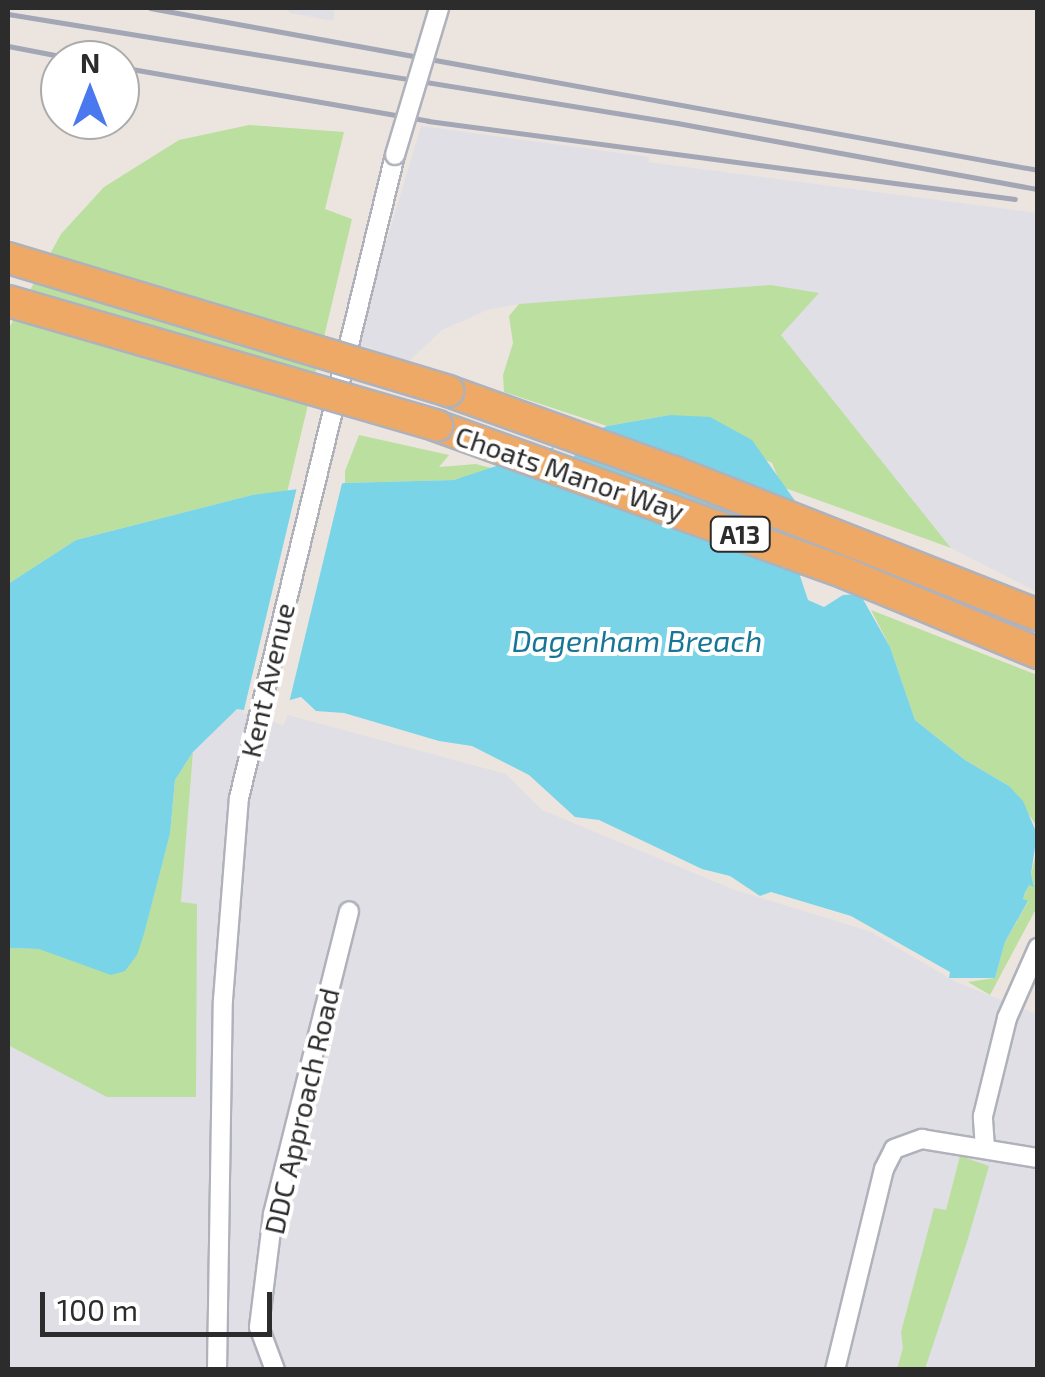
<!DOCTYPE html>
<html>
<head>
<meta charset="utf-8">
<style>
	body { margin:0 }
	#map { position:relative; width:1045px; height:1377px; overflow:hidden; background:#ece5df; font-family:"Exo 2",sans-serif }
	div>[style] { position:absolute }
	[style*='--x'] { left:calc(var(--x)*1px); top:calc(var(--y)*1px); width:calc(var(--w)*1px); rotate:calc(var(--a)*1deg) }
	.industrial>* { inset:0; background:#e0dfe5 }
	.green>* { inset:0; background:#bbdf9f }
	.water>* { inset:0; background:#79d4e7 }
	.pier>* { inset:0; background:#ece5df }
	.roads { filter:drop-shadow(2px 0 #afb2bb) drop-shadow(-2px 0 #afb2bb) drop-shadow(0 2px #afb2bb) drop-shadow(0 -2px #afb2bb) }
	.minor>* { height:18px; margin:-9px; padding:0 9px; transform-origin:9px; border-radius:9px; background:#fff }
	.trunk>* { height:30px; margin:-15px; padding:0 15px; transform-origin:15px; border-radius:15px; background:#eea966 }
	.rail>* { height:5px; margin:-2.5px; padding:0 2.5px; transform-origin:2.5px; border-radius:2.5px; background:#a2a6b5 }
	.bridges { filter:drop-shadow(2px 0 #afb2bb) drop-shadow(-2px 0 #afb2bb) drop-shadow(0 2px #afb2bb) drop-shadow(0 -2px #afb2bb) }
	.minor-bridge>* { height:18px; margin:-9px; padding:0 9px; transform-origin:9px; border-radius:9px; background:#fff }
	.trunk-bridge>* { height:30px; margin:-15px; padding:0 15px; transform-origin:15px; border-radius:15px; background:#eea966 }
	span { translate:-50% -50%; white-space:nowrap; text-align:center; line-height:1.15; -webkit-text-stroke:8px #fff; paint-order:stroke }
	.shield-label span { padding:2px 8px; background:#fff; border:2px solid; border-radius:8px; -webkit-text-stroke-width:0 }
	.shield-label { font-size:25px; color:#2c2c2c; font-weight:700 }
	.street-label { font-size:28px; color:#2c2c2c }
	.water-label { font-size:30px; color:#177595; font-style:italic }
	.frame { position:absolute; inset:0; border:10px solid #2c2c2c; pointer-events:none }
	.north { position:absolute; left:40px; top:40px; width:100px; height:100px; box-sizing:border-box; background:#fff; border:2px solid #ababab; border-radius:50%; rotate:0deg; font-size:28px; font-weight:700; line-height:40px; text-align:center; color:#2c2c2c }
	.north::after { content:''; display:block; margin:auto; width:35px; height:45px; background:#4a78ee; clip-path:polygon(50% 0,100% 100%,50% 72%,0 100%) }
	.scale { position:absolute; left:40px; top:1292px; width:232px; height:45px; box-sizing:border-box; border:5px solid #2c2c2c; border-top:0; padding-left:12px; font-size:30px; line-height:35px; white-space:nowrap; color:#2c2c2c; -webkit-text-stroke:8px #fff; paint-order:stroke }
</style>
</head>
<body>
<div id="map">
	<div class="industrial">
		<i style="clip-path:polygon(285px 8px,335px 8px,333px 21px,291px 13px)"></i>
		<i style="clip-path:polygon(421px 126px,649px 157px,648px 162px,1037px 213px,1037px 592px,951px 548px,781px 335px,818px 293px,519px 304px,487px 310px,442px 330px,408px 362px,356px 343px)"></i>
		<i style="clip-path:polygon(237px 709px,283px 725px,288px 715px,506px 774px,542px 810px,735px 890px,869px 931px,956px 982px,1037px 1014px,1037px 1369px,8px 1369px,8px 1018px,150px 1032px,181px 903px,193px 752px)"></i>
	</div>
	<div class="green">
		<i style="clip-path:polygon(249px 125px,344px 132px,325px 209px,352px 219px,287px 493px,252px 495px,76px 540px,8px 584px,8px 330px,61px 234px,104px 187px,179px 140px)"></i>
		<i style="clip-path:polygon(771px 285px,819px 293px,781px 335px,951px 548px,782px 487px,772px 463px,670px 415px,607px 426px,504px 392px,503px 375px,513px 343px,509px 316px,519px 304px)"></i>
		<i style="clip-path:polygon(359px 435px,449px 455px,439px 467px,476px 464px,495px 469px,454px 480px,345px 483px,345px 471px)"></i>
		<i style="clip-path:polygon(871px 610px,1037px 675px,1037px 835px,1036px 825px,1009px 786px,965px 760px,915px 720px,890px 647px)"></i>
		<i style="clip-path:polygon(193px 752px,181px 902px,197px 904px,196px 1097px,107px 1097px,8px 1045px,8px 948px,39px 949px,144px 933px,170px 834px,175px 780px)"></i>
		<i style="clip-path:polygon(1037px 847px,1037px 907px,990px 995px,958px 976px,968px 982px,995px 978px,1005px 942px,1028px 902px,1023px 899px,1029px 884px,1034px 886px,1031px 875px)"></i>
		<i style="clip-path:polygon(960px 1156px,989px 1166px,967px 1242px,925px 1369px,897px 1369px,903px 1348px,901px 1332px,934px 1208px,946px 1210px)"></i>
	</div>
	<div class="water">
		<i style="clip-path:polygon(670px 415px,710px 417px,752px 440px,815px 529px,814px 550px,800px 576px,808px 600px,824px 607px,843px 595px,860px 594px,890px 647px,915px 720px,965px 760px,1009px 786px,1023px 801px,1037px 834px,1031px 874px,1034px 887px,1029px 885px,1025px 893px,1023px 899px,1028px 901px,1005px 942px,995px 978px,949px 978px,950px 972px,851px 916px,771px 892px,760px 896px,730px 876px,702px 869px,599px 820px,575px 817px,529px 775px,472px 746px,439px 741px,344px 713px,316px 711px,301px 697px,249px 711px,237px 709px,193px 752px,175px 780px,170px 834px,144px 934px,137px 955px,125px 971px,111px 975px,39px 949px,8px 948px,8px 584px,76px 540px,252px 495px,345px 483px,454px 480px,554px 447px,544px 476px,565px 483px,581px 437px,607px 426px)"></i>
	</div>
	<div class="pier">
		<i style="clip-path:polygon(343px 479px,289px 703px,243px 714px,297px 487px)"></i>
	</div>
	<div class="roads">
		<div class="minor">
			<i style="--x:985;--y:1148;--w:32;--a:-94"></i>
			<i style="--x:983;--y:1116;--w:101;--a:-76.2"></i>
			<i style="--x:1007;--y:1018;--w:77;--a:-66.1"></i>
			<i style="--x:217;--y:1370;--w:370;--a:-89.1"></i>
			<i style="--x:223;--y:1000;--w:203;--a:-85.5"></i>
			<i style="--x:239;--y:798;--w:662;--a:-76.36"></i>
			<i style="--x:275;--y:1370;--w:46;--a:-110.4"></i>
			<i style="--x:259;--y:1327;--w:114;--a:-82.9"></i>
			<i style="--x:273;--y:1214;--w:312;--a:-75.9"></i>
			<i style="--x:835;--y:1370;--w:207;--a:-76.3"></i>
			<i style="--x:884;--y:1169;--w:22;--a:-63"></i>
			<i style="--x:894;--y:1149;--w:30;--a:-20"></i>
			<i style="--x:922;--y:1139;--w:118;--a:9.3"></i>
		</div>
		<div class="trunk">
			<i style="--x:448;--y:391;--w:238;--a:19.7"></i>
			<i style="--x:672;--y:471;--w:393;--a:21.5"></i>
			<i style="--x:437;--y:426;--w:436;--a:19.8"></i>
			<i style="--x:847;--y:574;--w:207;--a:22.5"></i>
		</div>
	</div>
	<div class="rail">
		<i style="--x:150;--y:8;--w:903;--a:10.34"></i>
		<i style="--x:8;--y:14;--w:678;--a:9.25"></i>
		<i style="--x:677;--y:123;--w:367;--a:10.4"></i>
		<i style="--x:8;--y:46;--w:74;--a:10.9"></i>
		<i style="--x:120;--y:67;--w:313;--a:9.9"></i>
		<i style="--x:428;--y:121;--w:592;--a:7.57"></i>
	</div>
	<div class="bridges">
		<div class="minor-bridge">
			<i style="--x:395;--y:155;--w:153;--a:-73.3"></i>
		</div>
		<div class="trunk-bridge">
			<i style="--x:8;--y:258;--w:460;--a:16.8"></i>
			<i style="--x:8;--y:301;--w:447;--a:16.2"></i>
		</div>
	</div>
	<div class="shield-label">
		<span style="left:740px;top:534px">A13</span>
	</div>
	<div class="street-label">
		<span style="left:570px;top:473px;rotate:19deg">Choats Manor Way</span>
		<span style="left:267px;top:680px;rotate:-77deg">Kent Avenue</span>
		<span style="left:301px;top:1111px;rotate:-77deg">DDC Approach Road</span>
	</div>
	<div class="water-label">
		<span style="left:637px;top:640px">Dagenham Breach</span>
	</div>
	<div class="frame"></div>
	<div class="north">N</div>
	<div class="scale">100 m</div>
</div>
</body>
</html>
